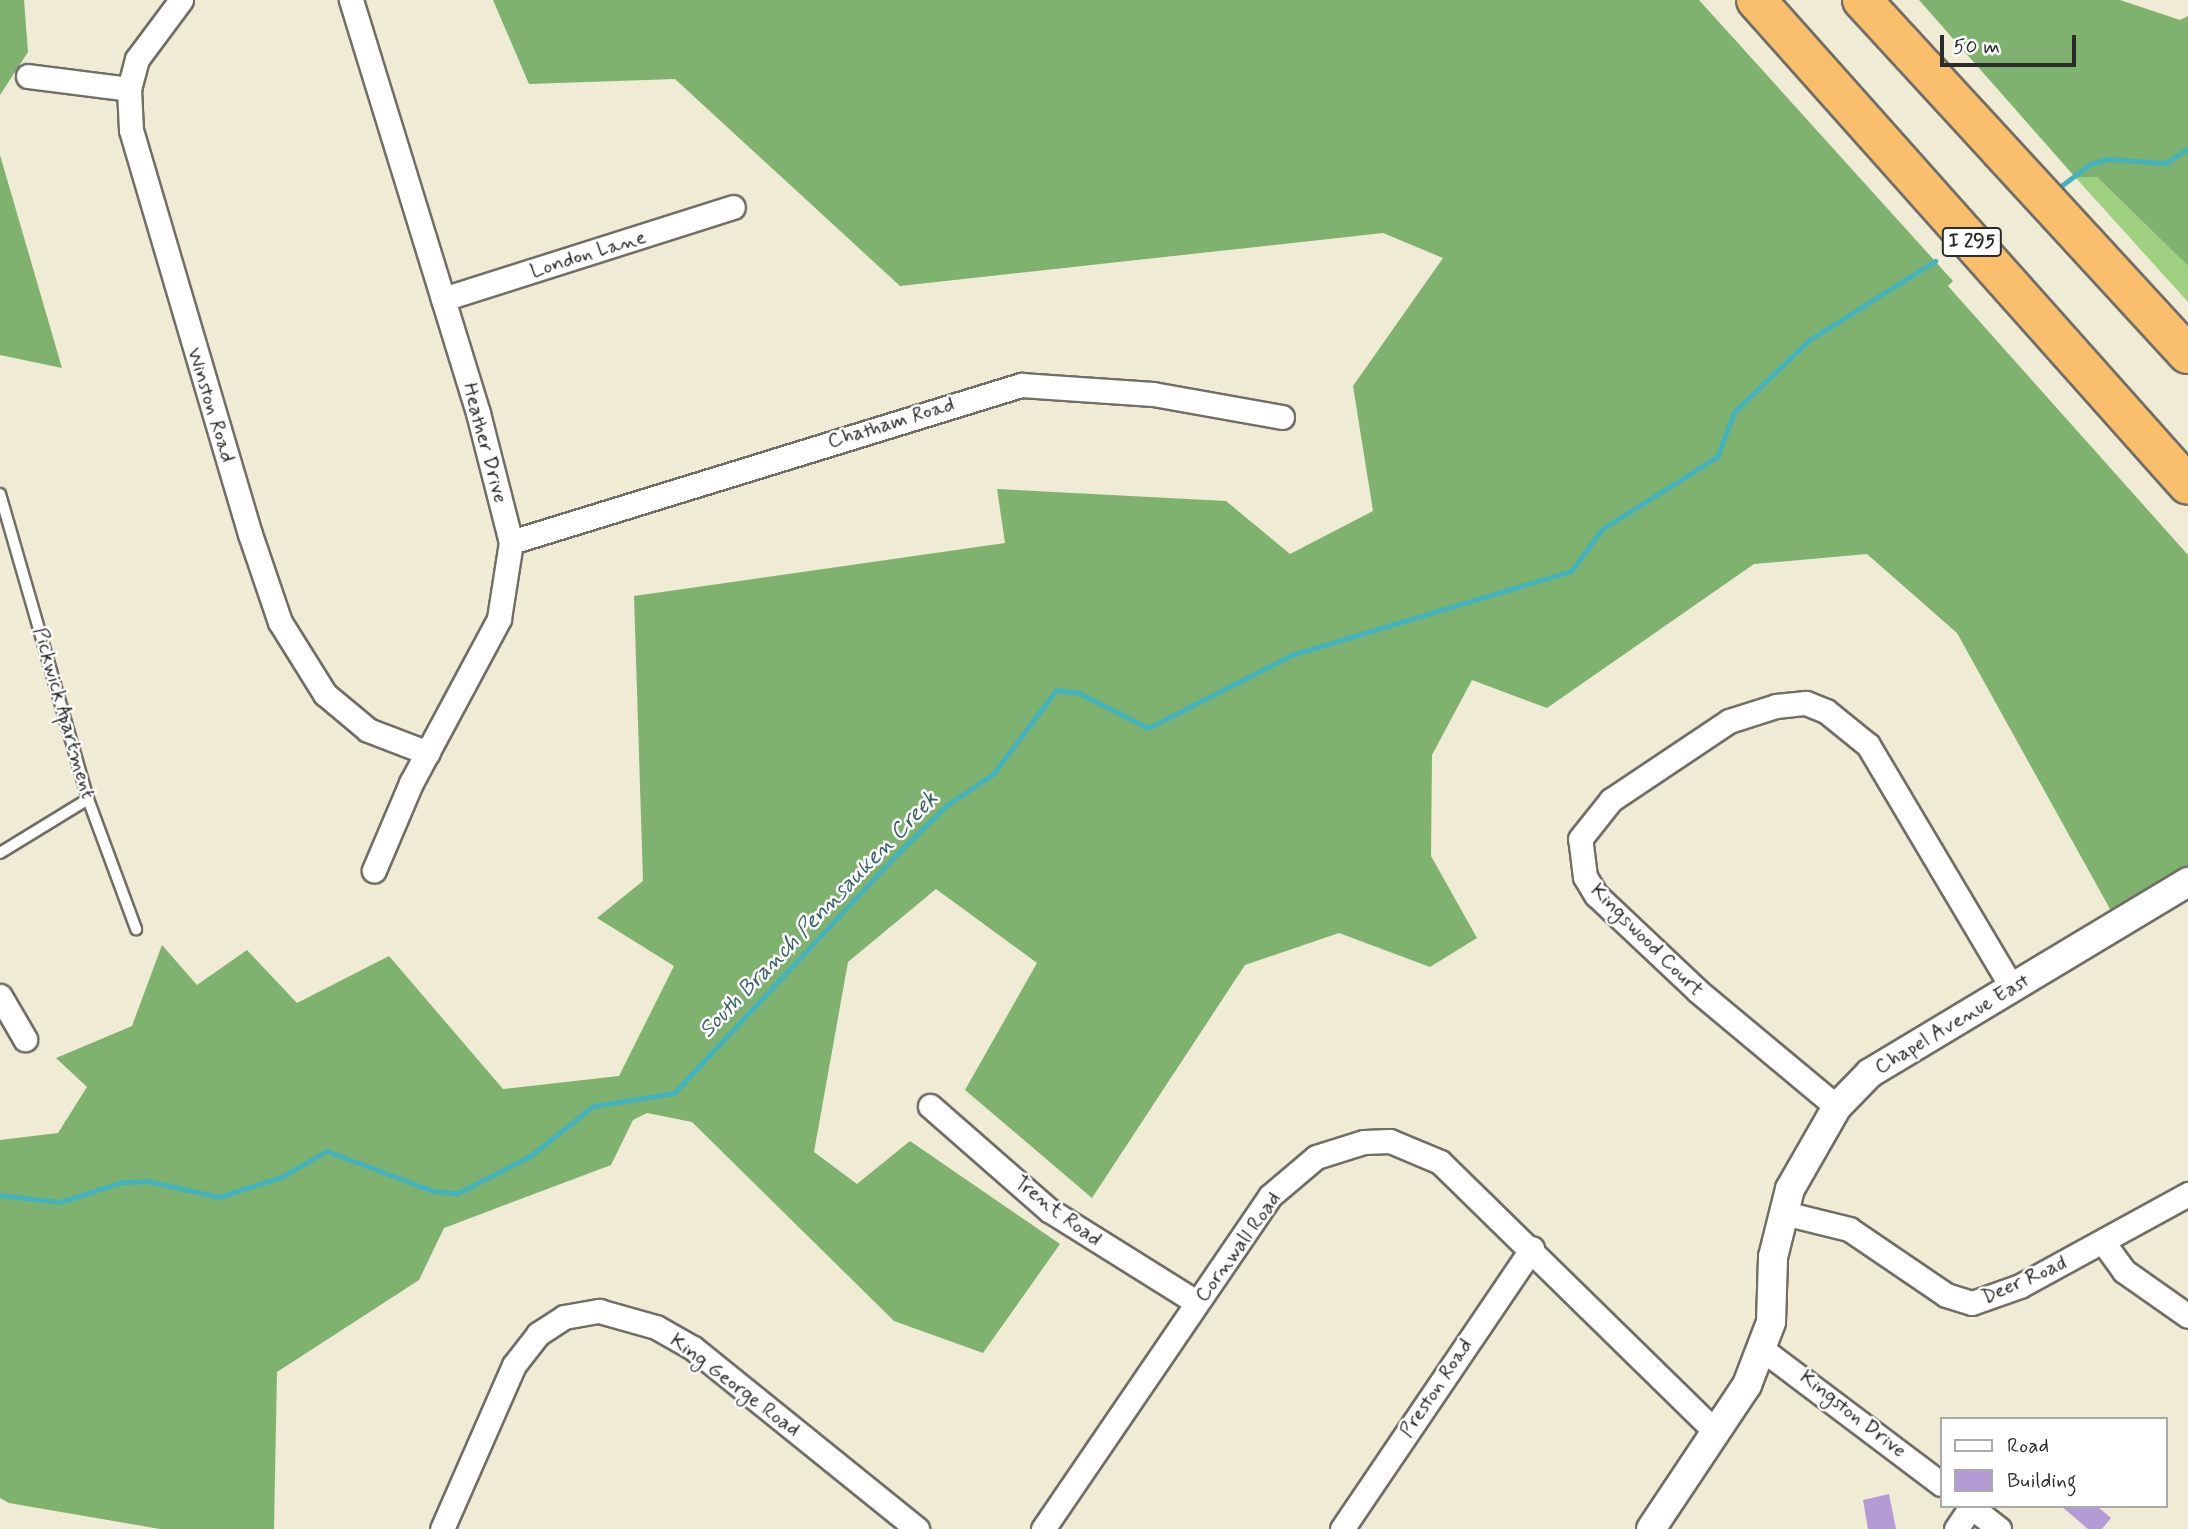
<!DOCTYPE html>
<html>
<head>
<meta charset="utf-8">
<style>
	body { margin:0 }
	#map { position:relative; width:2188px; height:1529px; overflow:hidden; background:#f0ebd4; font-family:Mynerve,sans-serif }
	div>[style] { position:absolute }
	[style*='--x'] { left:calc(var(--x)*1px); top:calc(var(--y)*1px); width:calc(var(--w)*1px); rotate:calc(var(--a)*1deg) }
	.green>* { inset:0; background:#9ed080 }
	.forest>* { inset:0; background:#7eb26e }
	.stream>* { height:5px; margin:-2.5px; padding:0 2.5px; transform-origin:2.5px; border-radius:2.5px; background:#44b3be }
	.building>* { inset:0; background:#b59bd6 }
	.roads { filter:drop-shadow(2px 0 #706e66) drop-shadow(-2px 0 #706e66) drop-shadow(0 2px #706e66) drop-shadow(0 -2px #706e66) }
	.service>* { height:10px; margin:-5px; padding:0 5px; transform-origin:5px; border-radius:5px; background:#fff }
	.minor>* { height:23px; margin:-11.5px; padding:0 11.5px; transform-origin:11.5px; border-radius:11.5px; background:#fff }
	.tertiary>* { height:28px; margin:-14px; padding:0 14px; transform-origin:14px; border-radius:14px; background:#fff }
	.motorway>* { height:38px; margin:-19px; padding:0 19px; transform-origin:19px; border-radius:19px; background:#f9bf6d }
	span { translate:-50% -50%; white-space:nowrap; text-align:center; line-height:1.15; -webkit-text-stroke:5px #fff; paint-order:stroke }
	.shield-label span { padding:2px 5px; background:#fff; border:2px solid; border-radius:5px; -webkit-text-stroke-width:0 }
	.shield-label { font-size:19px; color:#2b2b2b; font-weight:700 }
	.street-label { font-size:21px; color:#2b2b2b }
	.water-label { font-size:23px; color:#356166; font-style:italic }
	.legend { position:absolute; left:1940px; top:1417px; width:228px; height:91px; box-sizing:border-box; background:#fff; border:2px solid #aaa; margin:0; padding:9px 12px; list-style:none; font-size:21px; color:#2b2b2b }
	.legend li { display:flex; align-items:center; gap:14px; height:35px }
	.legend b { width:35px; border:2px solid #aaa }
	.scale { position:absolute; left:1940px; top:35px; width:136px; height:32px; box-sizing:border-box; border:4px solid #2b2b2b; border-top:0; padding-left:9px; font-size:21px; line-height:24px; white-space:nowrap; color:#2b2b2b; -webkit-text-stroke:5px #fff; paint-order:stroke }
</style>
</head>
<body>
<div id="map">
	<div class="green">
		<i style="clip-path:polygon(2075px 177px,2097px 177px,2188px 266px,2188px 302px)"></i>
	</div>
	<div class="forest">
		<i style="clip-path:polygon(0 0,24px 0,28px 52px,0 95px)"></i>
		<i style="clip-path:polygon(493px 0,1699px 0,1953px 281px,1948px 286px,2188px 555px,2188px 881px,2115px 918px,1957px 633px,1867px 554px,1754px 564px,1547px 708px,1472px 680px,1432px 755px,1431px 856px,1477px 938px,1430px 967px,1339px 933px,1245px 965px,1092px 1198px,965px 1090px,1037px 963px,936px 889px,848px 962px,814px 1152px,857px 1184px,910px 1141px,1060px 1244px,983px 1353px,894px 1321px,692px 1122px,647px 1113px,633px 1120px,611px 1165px,444px 1228px,419px 1280px,277px 1372px,274px 1529px,160px 1529px,9px 1503px,0 1498px,0 1140px,58px 1133px,87px 1087px,56px 1058px,132px 1026px,162px 945px,197px 985px,247px 950px,297px 1003px,389px 956px,503px 1089px,619px 1076px,674px 966px,597px 918px,643px 881px,634px 596px,1005px 543px,997px 489px,1226px 501px,1290px 554px,1373px 511px,1353px 386px,1443px 258px,1383px 233px,900px 286px,675px 79px,529px 84px)"></i>
		<i style="clip-path:polygon(1919px 0,2120px 0,2180px 20px,2188px 16px,2188px 266px,2097px 177px,2075px 177px)"></i>
		<i style="clip-path:polygon(0 155px,62px 368px,0 355px)"></i>
	</div>
	<div class="stream">
		<i style="--x:2061;--y:186;--w:36;--a:-37"></i>
		<i style="--x:2090;--y:164;--w:19;--a:-16"></i>
		<i style="--x:2108;--y:159;--w:58;--a:3.9"></i>
		<i style="--x:2166;--y:163;--w:27;--a:-34"></i>
		<i style="--x:0;--y:1195;--w:60;--a:6.7"></i>
		<i style="--x:60;--y:1202;--w:65;--a:-17.9"></i>
		<i style="--x:122;--y:1182;--w:25;--a:-2"></i>
		<i style="--x:147;--y:1181;--w:74;--a:12.5"></i>
		<i style="--x:219;--y:1197;--w:65;--a:-17.9"></i>
		<i style="--x:281;--y:1177;--w:53;--a:-29.5"></i>
		<i style="--x:327;--y:1151;--w:113;--a:20.7"></i>
		<i style="--x:433;--y:1191;--w:25;--a:5"></i>
		<i style="--x:458;--y:1193;--w:81;--a:-27.2"></i>
		<i style="--x:530;--y:1156;--w:80;--a:-38.4"></i>
		<i style="--x:593;--y:1106;--w:82;--a:-9.1"></i>
		<i style="--x:674;--y:1093;--w:330;--a:-47"></i>
		<i style="--x:899;--y:852;--w:67;--a:-44.4"></i>
		<i style="--x:947;--y:805;--w:55;--a:-34"></i>
		<i style="--x:993;--y:774;--w:105;--a:-53.1"></i>
		<i style="--x:1056;--y:690;--w:23;--a:7"></i>
		<i style="--x:1079;--y:693;--w:77;--a:26.9"></i>
		<i style="--x:1148;--y:728;--w:161;--a:-27"></i>
		<i style="--x:1291;--y:655;--w:292;--a:-16.7"></i>
		<i style="--x:1571;--y:571;--w:52;--a:-53.6"></i>
		<i style="--x:1602;--y:529;--w:136;--a:-32.1"></i>
		<i style="--x:1717;--y:457;--w:48;--a:-69.3"></i>
		<i style="--x:1734;--y:412;--w:104;--a:-43.8"></i>
		<i style="--x:1809;--y:340;--w:149;--a:-32.1"></i>
	</div>
	<div class="building">
		<i style="clip-path:polygon(1889px 1494px,1896px 1529px,1868px 1529px,1863px 1500px)"></i>
		<i style="clip-path:polygon(2061px 1506px,2097px 1506px,2111px 1518px,2102px 1529px,2088px 1529px)"></i>
	</div>
	<div class="roads">
		<div class="service">
			<i style="--x:0;--y:494;--w:317;--a:73.9"></i>
			<i style="--x:88;--y:799;--w:139;--a:69.7"></i>
			<i style="--x:0;--y:853;--w:103;--a:-31.5"></i>
		</div>
		<div class="minor">
			<i style="--x:181;--y:0;--w:74;--a:126.7"></i>
			<i style="--x:137;--y:59;--w:31;--a:105"></i>
			<i style="--x:129;--y:89;--w:41;--a:87.2"></i>
			<i style="--x:131;--y:130;--w:421;--a:73.6"></i>
			<i style="--x:250;--y:534;--w:93;--a:71.2"></i>
			<i style="--x:280;--y:622;--w:85;--a:58"></i>
			<i style="--x:325;--y:694;--w:56;--a:39.9"></i>
			<i style="--x:368;--y:730;--w:64;--a:21"></i>
			<i style="--x:351;--y:0;--w:432;--a:72.9"></i>
			<i style="--x:478;--y:413;--w:133;--a:75.7"></i>
			<i style="--x:511;--y:542;--w:78;--a:98.9"></i>
			<i style="--x:499;--y:619;--w:186;--a:118.2"></i>
			<i style="--x:411;--y:783;--w:95;--a:113"></i>
			<i style="--x:28;--y:76;--w:102;--a:7.3"></i>
			<i style="--x:443;--y:299;--w:304;--a:-17.6"></i>
			<i style="--x:511;--y:542;--w:534;--a:-17.11"></i>
			<i style="--x:1021;--y:385;--w:132;--a:3.9"></i>
			<i style="--x:1153;--y:394;--w:131;--a:10.1"></i>
			<i style="--x:0;--y:996;--w:50;--a:59.8"></i>
			<i style="--x:930;--y:1106;--w:158;--a:41.2"></i>
			<i style="--x:1049;--y:1210;--w:173;--a:32"></i>
			<i style="--x:1837;--y:1107;--w:181;--a:-140.2"></i>
			<i style="--x:1698;--y:991;--w:140;--a:-136.7"></i>
			<i style="--x:1596;--y:895;--w:21;--a:-121"></i>
			<i style="--x:1585;--y:877;--w:38;--a:-97"></i>
			<i style="--x:1580;--y:839;--w:50;--a:-51.5"></i>
			<i style="--x:1611;--y:800;--w:142;--a:-33.8"></i>
			<i style="--x:1729;--y:721;--w:49;--a:-17.7"></i>
			<i style="--x:1776;--y:706;--w:30;--a:-6"></i>
			<i style="--x:1806;--y:703;--w:22;--a:22"></i>
			<i style="--x:1826;--y:711;--w:54;--a:39"></i>
			<i style="--x:1868;--y:745;--w:282;--a:59.3"></i>
			<i style="--x:1784;--y:1213;--w:67;--a:13.8"></i>
			<i style="--x:1849;--y:1229;--w:117;--a:34.2"></i>
			<i style="--x:1946;--y:1295;--w:27;--a:17"></i>
			<i style="--x:1972;--y:1303;--w:51;--a:-19.5"></i>
			<i style="--x:2020;--y:1286;--w:192;--a:-28.7"></i>
			<i style="--x:2103;--y:1242;--w:36;--a:54"></i>
			<i style="--x:2124;--y:1271;--w:78;--a:35.1"></i>
			<i style="--x:1762;--y:1349;--w:224;--a:37"></i>
			<i style="--x:1970;--y:1506;--w:37;--a:38"></i>
			<i style="--x:442;--y:1529;--w:179;--a:-66.3"></i>
			<i style="--x:514;--y:1365;--w:39;--a:-52"></i>
			<i style="--x:538;--y:1334;--w:31;--a:-33"></i>
			<i style="--x:564;--y:1317;--w:36;--a:-10"></i>
			<i style="--x:599;--y:1311;--w:59;--a:15.7"></i>
			<i style="--x:656;--y:1327;--w:43;--a:29.6"></i>
			<i style="--x:693;--y:1348;--w:288;--a:38.9"></i>
			<i style="--x:1043;--y:1529;--w:403;--a:-55.7"></i>
			<i style="--x:1270;--y:1196;--w:60;--a:-40.3"></i>
			<i style="--x:1316;--y:1157;--w:50;--a:-17.4"></i>
			<i style="--x:1364;--y:1142;--w:26;--a:-2"></i>
			<i style="--x:1390;--y:1141;--w:54;--a:22.8"></i>
			<i style="--x:1440;--y:1162;--w:386;--a:44.4"></i>
			<i style="--x:1342;--y:1529;--w:339;--a:-55.9"></i>
			<i style="--x:1956;--y:1529;--w:27;--a:-56"></i>
		</div>
		<div class="tertiary">
			<i style="--x:1651;--y:1529;--w:173;--a:-56.3"></i>
			<i style="--x:1747;--y:1385;--w:67;--a:-69.1"></i>
			<i style="--x:1771;--y:1322;--w:65;--a:-88.2"></i>
			<i style="--x:1773;--y:1257;--w:70;--a:-76"></i>
			<i style="--x:1790;--y:1189;--w:95;--a:-60.2"></i>
			<i style="--x:1837;--y:1107;--w:47;--a:-45.9"></i>
			<i style="--x:1870;--y:1073;--w:371;--a:-31"></i>
		</div>
		<div class="motorway">
			<i style="--x:1756;--y:0;--w:649;--a:48.31"></i>
			<i style="--x:1862;--y:0;--w:481;--a:47.4"></i>
		</div>
	</div>
	<div class="shield-label">
		<span style="left:1972px;top:242px">I 295</span>
	</div>
	<div class="street-label">
		<span style="left:588px;top:254px;rotate:-17deg">London Lane</span>
		<span style="left:211px;top:405px;rotate:73deg">Winston Road</span>
		<span style="left:891px;top:423px;rotate:-17deg">Chatham Road</span>
		<span style="left:485px;top:443px;rotate:75deg">Heather Drive</span>
		<span style="left:64px;top:713px;rotate:74deg">Pickwick Apartment</span>
		<span style="left:1647px;top:940px;rotate:45deg">Kingswood Court</span>
		<span style="left:1952px;top:1024px;rotate:-31deg">Chapel Avenue East</span>
		<span style="left:1058px;top:1211px;rotate:37deg">Trent Road</span>
		<span style="left:1238px;top:1247px;rotate:-54deg">Cornwall Road</span>
		<span style="left:2024px;top:1280px;rotate:-24deg">Deer Road</span>
		<span style="left:735px;top:1385px;rotate:37deg">King George Road</span>
		<span style="left:1436px;top:1388px;rotate:-56deg">Preston Road</span>
		<span style="left:1853px;top:1414px;rotate:38deg">Kingston Drive</span>
	</div>
	<div class="water-label">
		<span style="left:819px;top:915px;rotate:-46deg">South Branch Pennsauken Creek</span>
	</div>
	<ul class="legend">
	<li><b style="height:9px;background:#fff"></b>Road</li>
	<li><b style="height:19px;background:#b59bd6"></b>Building</li>
	</ul>
	<div class="scale">50 m</div>
</div>
</body>
</html>
